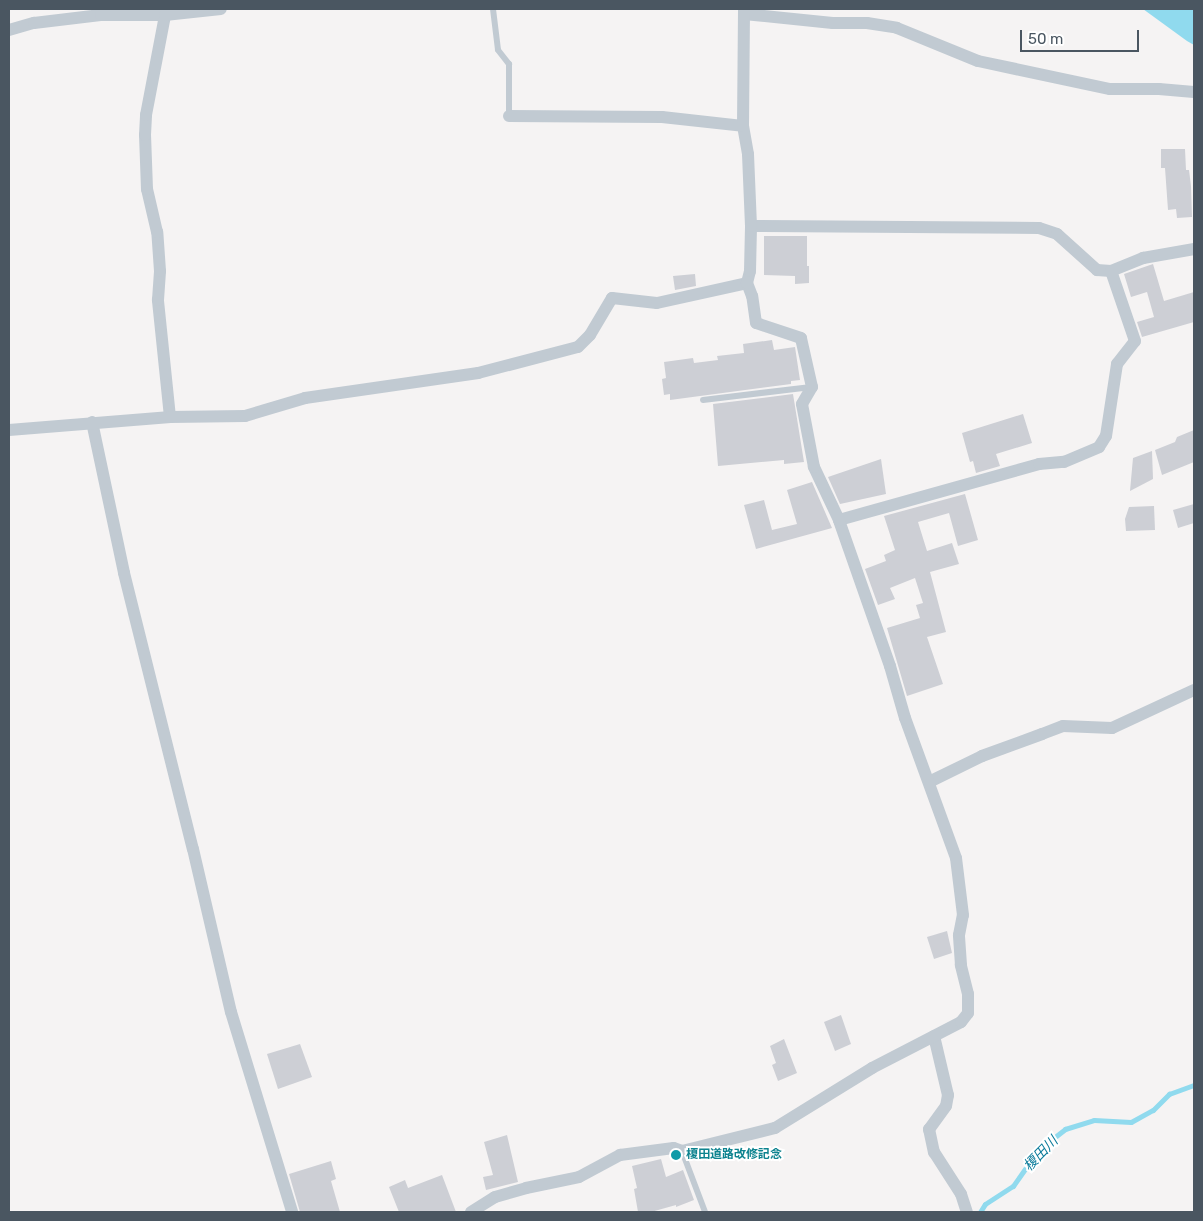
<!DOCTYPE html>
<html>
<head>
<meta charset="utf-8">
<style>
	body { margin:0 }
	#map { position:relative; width:1203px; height:1221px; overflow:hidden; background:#f5f3f3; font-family:Rubik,"Noto Sans JP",sans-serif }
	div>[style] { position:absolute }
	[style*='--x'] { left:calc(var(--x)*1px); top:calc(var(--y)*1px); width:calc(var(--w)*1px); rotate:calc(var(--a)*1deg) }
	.water>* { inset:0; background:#90daee }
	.stream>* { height:5px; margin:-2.5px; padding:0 2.5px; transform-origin:2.5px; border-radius:2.5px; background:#90daee }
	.building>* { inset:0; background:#cdcfd5 }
	.lane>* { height:6px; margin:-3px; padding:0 3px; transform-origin:3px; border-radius:3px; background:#c1cad2 }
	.street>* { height:12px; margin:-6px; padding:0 6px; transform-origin:6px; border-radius:6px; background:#c1cad2 }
	.dots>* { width:14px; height:14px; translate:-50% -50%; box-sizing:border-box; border:2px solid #fff; border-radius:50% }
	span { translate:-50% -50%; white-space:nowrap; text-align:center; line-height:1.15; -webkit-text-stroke:4px #fff; paint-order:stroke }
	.culture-label { font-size:12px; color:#0d838f; font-weight:700 }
	.left { translate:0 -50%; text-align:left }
	.water-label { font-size:14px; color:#0c7c9b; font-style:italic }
	.frame { position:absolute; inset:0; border:10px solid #4a5661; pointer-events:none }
	.scale { position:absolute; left:1020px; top:30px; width:119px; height:22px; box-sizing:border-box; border:2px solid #4a5661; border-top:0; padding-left:6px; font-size:15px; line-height:18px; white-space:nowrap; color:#4a5661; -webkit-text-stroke:4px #fff; paint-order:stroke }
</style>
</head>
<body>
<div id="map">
	<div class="water">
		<i style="clip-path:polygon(1143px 9px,1194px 9px,1194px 45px,1187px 41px)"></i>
	</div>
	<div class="stream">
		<i style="--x:980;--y:1212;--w:9;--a:-58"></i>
		<i style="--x:985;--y:1204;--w:33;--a:-33"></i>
		<i style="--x:1013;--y:1186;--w:29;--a:-55"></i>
		<i style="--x:1030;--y:1162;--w:21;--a:-37"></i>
		<i style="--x:1047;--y:1149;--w:10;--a:-66"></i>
		<i style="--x:1051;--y:1140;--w:18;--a:-38"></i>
		<i style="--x:1065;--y:1129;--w:30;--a:-17"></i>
		<i style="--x:1094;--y:1120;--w:37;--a:3"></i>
		<i style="--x:1131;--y:1122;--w:25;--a:-29"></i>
		<i style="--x:1153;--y:1110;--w:23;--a:-45"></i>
		<i style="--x:1169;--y:1094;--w:27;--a:-20"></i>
	</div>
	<div class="building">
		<i style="clip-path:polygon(1161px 149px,1185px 149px,1186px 170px,1189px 170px,1191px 186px,1192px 217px,1177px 218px,1176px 209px,1168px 210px,1165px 168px,1161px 168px)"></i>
		<i style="clip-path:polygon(764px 236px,807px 236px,807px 266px,809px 266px,809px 283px,795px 284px,795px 276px,764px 275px)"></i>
		<i style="clip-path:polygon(1153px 264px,1164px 301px,1194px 292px,1194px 322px,1142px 337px,1137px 322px,1154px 317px,1147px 292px,1131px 297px,1124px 274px)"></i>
		<i style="clip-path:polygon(695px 274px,696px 286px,675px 290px,673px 276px)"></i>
		<i style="clip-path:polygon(772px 340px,774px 350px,795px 347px,800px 380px,791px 381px,791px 384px,670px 400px,670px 394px,664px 395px,662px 379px,666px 378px,664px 362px,693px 358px,694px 363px,718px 360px,717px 356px,744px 353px,743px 344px)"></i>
		<i style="clip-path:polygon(793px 394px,804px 462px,784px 464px,784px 460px,718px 466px,713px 404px)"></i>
		<i style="clip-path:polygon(1023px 414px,1032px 443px,996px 454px,1000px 466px,976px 473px,973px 461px,970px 462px,962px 433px)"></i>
		<i style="clip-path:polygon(1194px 430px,1194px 462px,1162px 475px,1155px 450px,1175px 442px,1177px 437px)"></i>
		<i style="clip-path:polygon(1152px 451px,1153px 479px,1130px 491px,1133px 458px)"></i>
		<i style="clip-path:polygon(881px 459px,886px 494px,840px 504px,828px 477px)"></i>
		<i style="clip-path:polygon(812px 482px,832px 528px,756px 549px,744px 505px,764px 500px,772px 530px,797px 524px,787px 490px)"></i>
		<i style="clip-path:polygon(965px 494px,978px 540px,958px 546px,949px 513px,918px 522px,927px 551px,952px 543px,959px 564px,930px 572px,946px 632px,927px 637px,943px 684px,907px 696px,887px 628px,920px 618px,916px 605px,923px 603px,915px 578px,890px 588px,895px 599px,878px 605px,865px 569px,886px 561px,884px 555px,895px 550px,884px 516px)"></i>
		<i style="clip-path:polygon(1194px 504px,1194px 523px,1178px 528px,1173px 510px)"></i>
		<i style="clip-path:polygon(1154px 506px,1155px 530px,1126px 531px,1125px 519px,1129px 507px)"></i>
		<i style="clip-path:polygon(947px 931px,952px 953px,934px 959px,927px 937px)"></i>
		<i style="clip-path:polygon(841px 1015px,851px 1044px,835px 1051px,824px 1022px)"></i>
		<i style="clip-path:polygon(784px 1039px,797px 1073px,778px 1081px,772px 1065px,776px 1063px,770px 1046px)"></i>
		<i style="clip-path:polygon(300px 1044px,312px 1077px,278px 1089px,267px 1054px)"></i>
		<i style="clip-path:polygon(507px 1135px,518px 1182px,486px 1190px,483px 1177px,493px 1175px,484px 1142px)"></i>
		<i style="clip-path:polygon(661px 1159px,666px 1177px,683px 1170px,694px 1200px,676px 1207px,676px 1205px,651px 1212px,638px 1212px,634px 1189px,637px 1188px,632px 1166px)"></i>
		<i style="clip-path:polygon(331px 1161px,336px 1179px,331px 1181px,340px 1212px,300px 1212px,289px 1174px)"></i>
		<i style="clip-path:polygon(442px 1175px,456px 1212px,399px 1212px,389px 1187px,405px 1180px,408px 1188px)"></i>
	</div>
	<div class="lane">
		<i style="--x:493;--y:9;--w:41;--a:83"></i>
		<i style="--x:498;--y:50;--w:18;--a:52"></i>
		<i style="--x:509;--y:64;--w:52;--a:90"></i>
		<i style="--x:703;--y:400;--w:109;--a:-6.9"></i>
		<i style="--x:682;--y:1151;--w:65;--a:69.3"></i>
	</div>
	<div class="street">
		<i style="--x:744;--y:14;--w:89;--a:5.8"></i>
		<i style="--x:833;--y:23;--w:34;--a:0"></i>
		<i style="--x:867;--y:23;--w:30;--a:9"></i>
		<i style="--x:897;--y:28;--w:87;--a:22.2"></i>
		<i style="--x:978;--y:61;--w:135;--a:12"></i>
		<i style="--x:1110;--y:89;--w:49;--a:0"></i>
		<i style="--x:1159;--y:89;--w:35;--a:5"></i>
		<i style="--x:9;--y:30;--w:26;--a:-16"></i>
		<i style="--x:34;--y:23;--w:67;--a:-6.8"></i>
		<i style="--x:101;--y:15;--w:64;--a:0"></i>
		<i style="--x:509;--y:116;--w:153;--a:0.4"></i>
		<i style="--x:662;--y:117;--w:81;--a:6.3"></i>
		<i style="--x:751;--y:226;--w:288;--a:0.4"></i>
		<i style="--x:1039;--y:228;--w:19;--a:18"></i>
		<i style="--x:1057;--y:234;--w:54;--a:42"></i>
		<i style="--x:1097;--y:270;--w:14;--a:4"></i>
		<i style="--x:1111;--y:271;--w:35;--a:-22"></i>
		<i style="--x:1143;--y:258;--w:52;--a:-10"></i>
		<i style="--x:170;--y:417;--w:118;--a:-95.9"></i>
		<i style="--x:158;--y:300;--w:29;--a:-86"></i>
		<i style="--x:160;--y:271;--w:39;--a:-94"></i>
		<i style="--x:157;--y:232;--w:44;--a:-103.1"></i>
		<i style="--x:147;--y:189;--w:54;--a:-92.1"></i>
		<i style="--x:145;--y:135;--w:20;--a:-87"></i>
		<i style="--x:146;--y:115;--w:102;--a:-79.2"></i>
		<i style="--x:165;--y:15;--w:56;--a:-6.1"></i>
		<i style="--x:92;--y:422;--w:154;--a:78"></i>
		<i style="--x:124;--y:573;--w:284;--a:76"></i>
		<i style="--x:193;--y:849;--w:167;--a:76.9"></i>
		<i style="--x:231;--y:1012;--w:209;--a:73"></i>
		<i style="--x:9;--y:430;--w:162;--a:-4.6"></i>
		<i style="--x:170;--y:417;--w:75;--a:-0.8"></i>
		<i style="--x:245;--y:416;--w:63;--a:-16.7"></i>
		<i style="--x:305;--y:398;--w:175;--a:-8.2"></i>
		<i style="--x:478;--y:373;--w:103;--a:-14.6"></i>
		<i style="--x:578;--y:347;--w:17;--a:-45"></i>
		<i style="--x:590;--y:335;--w:43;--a:-59.3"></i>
		<i style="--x:612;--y:298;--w:45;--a:6.3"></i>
		<i style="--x:657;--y:303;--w:92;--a:-12.5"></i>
		<i style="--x:839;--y:520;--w:208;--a:-15.6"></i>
		<i style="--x:1039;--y:464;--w:25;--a:-5"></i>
		<i style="--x:1064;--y:462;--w:38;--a:-23"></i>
		<i style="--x:1099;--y:447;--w:13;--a:-58"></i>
		<i style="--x:1106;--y:436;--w:73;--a:-81.3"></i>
		<i style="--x:1117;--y:364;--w:29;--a:-52"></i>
		<i style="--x:1135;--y:341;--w:74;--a:-108.9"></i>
		<i style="--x:929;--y:782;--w:59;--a:-26.1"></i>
		<i style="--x:982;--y:756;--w:64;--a:-20.1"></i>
		<i style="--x:1042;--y:734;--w:22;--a:-21"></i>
		<i style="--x:1063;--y:726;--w:49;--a:2.3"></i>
		<i style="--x:1112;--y:728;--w:90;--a:-24.9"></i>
		<i style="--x:934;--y:1036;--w:61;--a:76.7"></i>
		<i style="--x:948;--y:1095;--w:11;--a:100"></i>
		<i style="--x:946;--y:1106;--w:29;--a:126"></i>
		<i style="--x:929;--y:1129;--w:24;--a:78"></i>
		<i style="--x:934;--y:1152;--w:50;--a:57.3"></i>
		<i style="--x:961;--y:1194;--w:19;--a:72"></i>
		<i style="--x:471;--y:1212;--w:28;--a:-32"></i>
		<i style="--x:495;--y:1197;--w:32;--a:-16"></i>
		<i style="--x:526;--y:1188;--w:54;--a:-11.7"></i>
		<i style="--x:579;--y:1177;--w:47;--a:-28.2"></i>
		<i style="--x:620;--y:1155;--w:54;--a:-7.4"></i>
		<i style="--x:674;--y:1148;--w:9;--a:21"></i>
		<i style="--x:682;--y:1151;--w:96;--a:-13.9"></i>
		<i style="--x:775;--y:1128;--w:114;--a:-31.7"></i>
		<i style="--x:872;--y:1068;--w:100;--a:-27.3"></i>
		<i style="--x:961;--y:1022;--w:11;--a:-52"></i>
		<i style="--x:968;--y:1013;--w:19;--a:-90"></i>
		<i style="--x:968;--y:994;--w:30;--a:-104"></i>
		<i style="--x:961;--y:965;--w:30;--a:-94"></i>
		<i style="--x:959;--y:935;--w:20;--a:-79"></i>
		<i style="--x:963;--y:915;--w:57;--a:-97"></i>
		<i style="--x:956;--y:858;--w:149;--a:-110"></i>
		<i style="--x:905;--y:718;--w:54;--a:-106.1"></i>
		<i style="--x:890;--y:666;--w:155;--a:-109.3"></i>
		<i style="--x:839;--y:520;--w:59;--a:-115.3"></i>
		<i style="--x:814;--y:467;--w:64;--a:-100.8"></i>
		<i style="--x:802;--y:404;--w:20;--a:-60"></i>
		<i style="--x:812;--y:387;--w:50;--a:-102.7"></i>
		<i style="--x:801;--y:338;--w:47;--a:-161.6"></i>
		<i style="--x:756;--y:323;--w:27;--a:-98"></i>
		<i style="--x:752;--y:296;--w:14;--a:-111"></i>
		<i style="--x:747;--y:283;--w:12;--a:-76"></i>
		<i style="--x:750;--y:271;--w:45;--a:-88.7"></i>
		<i style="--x:751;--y:226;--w:72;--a:-92.4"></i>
		<i style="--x:748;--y:154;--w:28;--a:-100"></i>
		<i style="--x:743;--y:126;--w:117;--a:-89.5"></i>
	</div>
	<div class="dots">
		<i style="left:676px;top:1155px;background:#0f9aa8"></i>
	</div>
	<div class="culture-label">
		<span class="left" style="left:686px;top:1155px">榎田道路改修記念</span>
	</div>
	<div class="water-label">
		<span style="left:1041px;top:1154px;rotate:-46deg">榎田川</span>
	</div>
	<div class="frame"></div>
	<div class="scale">50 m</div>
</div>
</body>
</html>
